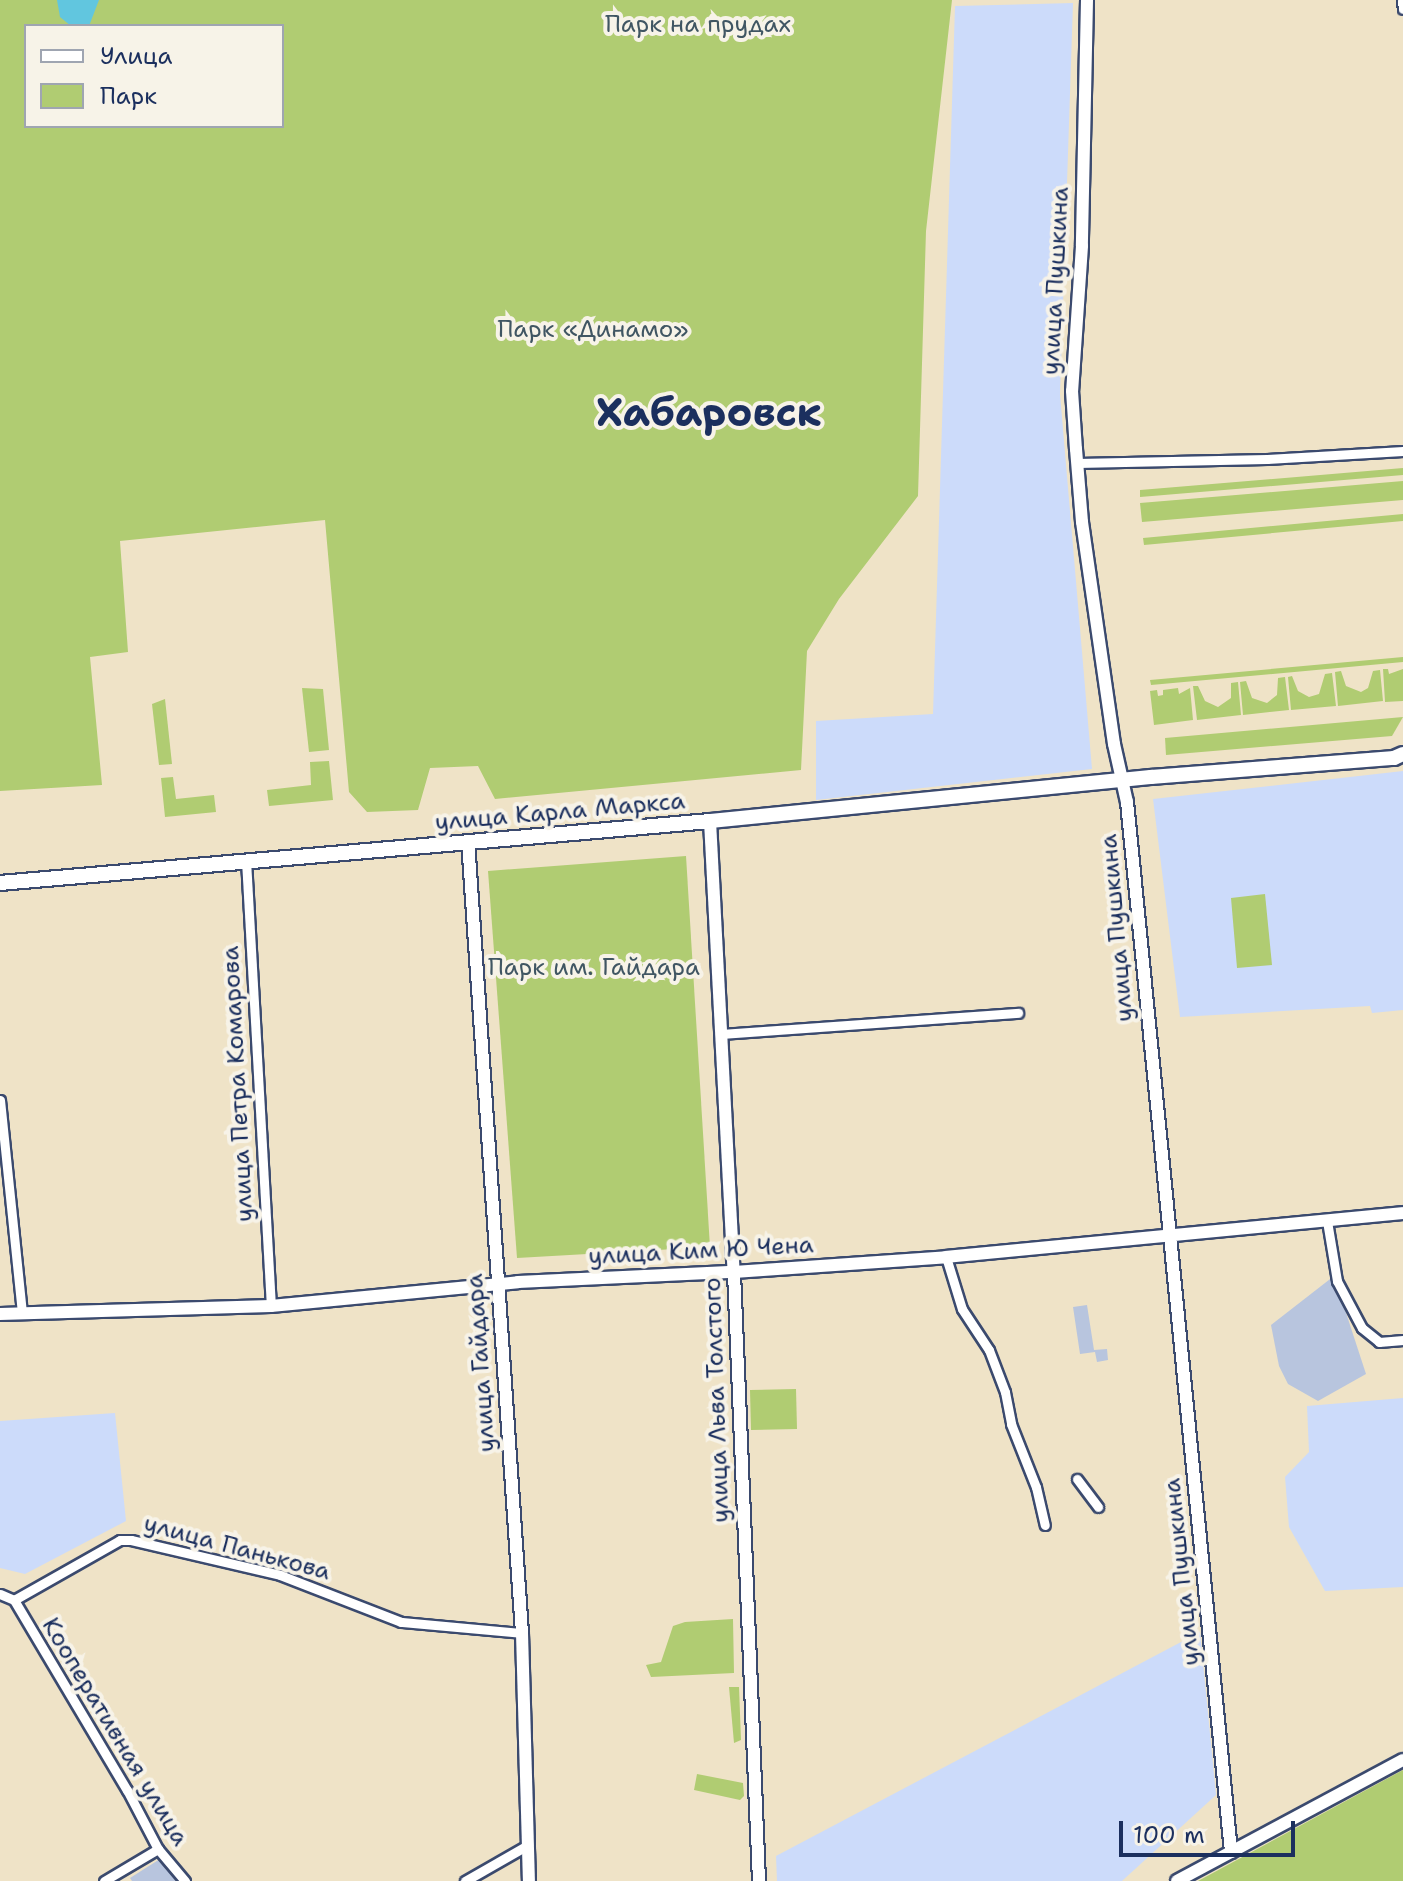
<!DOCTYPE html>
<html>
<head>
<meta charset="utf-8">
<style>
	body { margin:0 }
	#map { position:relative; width:1403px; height:1881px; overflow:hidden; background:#efe3c7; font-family:"Shantell Sans",sans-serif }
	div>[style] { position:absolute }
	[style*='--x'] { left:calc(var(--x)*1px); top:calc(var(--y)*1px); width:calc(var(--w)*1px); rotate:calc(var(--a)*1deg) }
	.built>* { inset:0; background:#ccdbfa }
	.industrial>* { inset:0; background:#b8c5de }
	.green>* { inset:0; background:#b0cc72 }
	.water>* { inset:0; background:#61c6df }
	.roads { filter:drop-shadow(2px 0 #3b4a6e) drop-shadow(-2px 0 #3b4a6e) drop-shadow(0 2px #3b4a6e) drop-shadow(0 -2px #3b4a6e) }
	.street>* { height:9px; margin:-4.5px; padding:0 4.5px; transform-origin:4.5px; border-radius:4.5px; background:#fff }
	.secondary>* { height:12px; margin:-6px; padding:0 6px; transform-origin:6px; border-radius:6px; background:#fff }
	.primary>* { height:14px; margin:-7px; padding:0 7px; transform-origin:7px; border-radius:7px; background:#fff }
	span { translate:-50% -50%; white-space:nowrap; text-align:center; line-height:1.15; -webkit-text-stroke:8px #f7f3e8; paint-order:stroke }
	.park-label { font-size:24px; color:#405663 }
	.street-label { font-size:24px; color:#1b2f5e }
	.town-label { font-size:40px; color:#1b2f5e; font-weight:700 }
	.legend { position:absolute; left:24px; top:24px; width:260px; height:104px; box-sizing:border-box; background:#f7f3e8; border:2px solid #9fa5b1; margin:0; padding:10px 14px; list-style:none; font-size:24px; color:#1b2f5e }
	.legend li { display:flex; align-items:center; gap:16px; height:40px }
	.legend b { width:40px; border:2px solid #9fa5b1 }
	.scale { position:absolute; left:1119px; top:1821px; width:176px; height:36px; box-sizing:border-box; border:4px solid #1b2f5e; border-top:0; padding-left:10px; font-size:24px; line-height:28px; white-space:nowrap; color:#1b2f5e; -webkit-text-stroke:6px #f7f3e8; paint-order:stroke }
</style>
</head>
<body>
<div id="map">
	<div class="built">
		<i style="clip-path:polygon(1073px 3px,1060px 394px,1092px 769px,816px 800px,816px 721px,933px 714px,955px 6px)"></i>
		<i style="clip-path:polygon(1403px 771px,1403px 1010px,1372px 1013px,1370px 1006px,1180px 1017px,1153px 799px)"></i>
		<i style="clip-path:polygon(1403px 1398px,1403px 1587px,1325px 1591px,1289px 1527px,1285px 1477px,1309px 1452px,1307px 1406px)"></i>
		<i style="clip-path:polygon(115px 1413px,126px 1521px,25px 1574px,0 1568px,0 1421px)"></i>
		<i style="clip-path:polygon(1200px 1632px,1216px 1795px,1122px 1881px,777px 1881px,776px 1856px)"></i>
	</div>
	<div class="industrial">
		<i style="clip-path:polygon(1334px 1276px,1366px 1374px,1318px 1401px,1288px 1384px,1279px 1366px,1271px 1325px)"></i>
		<i style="clip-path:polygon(1087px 1305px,1094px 1350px,1107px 1349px,1108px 1360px,1097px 1362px,1095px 1352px,1080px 1354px,1073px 1307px)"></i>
		<i style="clip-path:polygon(160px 1859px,182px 1881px,132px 1881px,130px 1878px)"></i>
	</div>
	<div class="green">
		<i style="clip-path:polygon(evenodd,0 0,952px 0,926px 231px,918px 496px,839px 599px,807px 651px,801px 770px,495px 799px,478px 766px,430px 768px,418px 810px,367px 812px,349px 792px,325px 520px,120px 541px,128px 652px,90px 657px,102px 785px,0 791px,0 0,26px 26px,282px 26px,282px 126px,26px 126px,26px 26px)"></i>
		<i style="clip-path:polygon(1403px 468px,1403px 475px,1140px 497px,1140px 490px)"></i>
		<i style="clip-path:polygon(1403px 481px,1403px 500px,1142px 522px,1140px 503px)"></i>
		<i style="clip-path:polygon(1403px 514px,1403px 521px,1144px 545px,1143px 538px)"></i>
		<i style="clip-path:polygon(1403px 657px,1403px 662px,1151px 685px,1150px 680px)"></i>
		<i style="clip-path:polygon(1383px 669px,1388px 669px,1389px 674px,1403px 669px,1403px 701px,1385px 702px)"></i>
		<i style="clip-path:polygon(1380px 670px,1383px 701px,1338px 706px,1335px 672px,1341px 671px,1346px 686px,1361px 692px,1368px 688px,1373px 671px)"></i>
		<i style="clip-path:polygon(1332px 673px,1336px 706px,1291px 710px,1288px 677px,1292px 676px,1298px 691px,1309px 697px,1319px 694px,1325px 674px)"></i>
		<i style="clip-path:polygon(1285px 677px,1289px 710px,1243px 715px,1240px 682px,1246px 681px,1252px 698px,1267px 703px,1277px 695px,1278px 678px)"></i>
		<i style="clip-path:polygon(1238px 682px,1241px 715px,1197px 720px,1193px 686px,1198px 686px,1205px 701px,1218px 707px,1231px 698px,1231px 683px)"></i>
		<i style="clip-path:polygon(302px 688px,323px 689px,329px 750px,309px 752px)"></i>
		<i style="clip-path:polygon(1178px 688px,1179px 694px,1190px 688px,1193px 720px,1154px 725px,1150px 691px,1157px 690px,1158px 696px,1163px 695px,1163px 690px)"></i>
		<i style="clip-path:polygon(165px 699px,172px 764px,159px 765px,152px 704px)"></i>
		<i style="clip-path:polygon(1403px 717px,1392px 736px,1166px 755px,1165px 738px)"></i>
		<i style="clip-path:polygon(329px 761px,333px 800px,269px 806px,267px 790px,311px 785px,310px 762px)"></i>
		<i style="clip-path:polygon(173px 777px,176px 799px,214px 795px,216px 812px,165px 817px,161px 778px)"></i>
		<i style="clip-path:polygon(686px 856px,710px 1247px,517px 1258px,488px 871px)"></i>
		<i style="clip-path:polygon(1265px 894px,1272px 965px,1237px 968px,1231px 898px)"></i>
		<i style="clip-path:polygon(796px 1389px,797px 1429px,751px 1430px,750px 1390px)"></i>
		<i style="clip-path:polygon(733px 1619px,734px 1673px,651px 1677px,646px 1665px,661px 1662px,673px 1626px,685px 1622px)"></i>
		<i style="clip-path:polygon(729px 1687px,739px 1687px,741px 1740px,734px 1743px)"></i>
		<i style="clip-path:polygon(1403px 1770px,1403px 1881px,1198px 1881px)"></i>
		<i style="clip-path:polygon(697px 1774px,743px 1783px,744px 1796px,740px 1800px,694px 1790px)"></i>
	</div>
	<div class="water">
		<i style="clip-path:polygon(57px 0,99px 0,89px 26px,71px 26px,60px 17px)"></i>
	</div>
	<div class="roads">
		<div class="street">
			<i style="--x:1402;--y:0;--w:9;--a:84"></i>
			<i style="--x:1077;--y:463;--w:190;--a:-1.2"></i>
			<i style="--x:1267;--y:459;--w:136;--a:-3.4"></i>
			<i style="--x:246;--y:860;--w:447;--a:86.8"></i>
			<i style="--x:722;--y:1034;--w:297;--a:-4.1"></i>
			<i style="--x:0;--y:1100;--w:214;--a:84.1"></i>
			<i style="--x:1327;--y:1221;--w:61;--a:80.5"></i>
			<i style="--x:1337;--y:1281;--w:53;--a:62"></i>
			<i style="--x:1362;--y:1328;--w:22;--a:39"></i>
			<i style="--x:1379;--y:1342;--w:24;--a:-5"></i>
			<i style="--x:946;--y:1257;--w:54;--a:72.9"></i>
			<i style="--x:962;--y:1309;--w:49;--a:56.6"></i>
			<i style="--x:989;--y:1350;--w:45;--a:69.1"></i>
			<i style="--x:1005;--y:1392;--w:33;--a:79"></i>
			<i style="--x:1011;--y:1424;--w:68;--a:68.4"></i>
			<i style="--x:1036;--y:1487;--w:39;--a:77"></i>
			<i style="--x:1077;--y:1479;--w:35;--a:53"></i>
			<i style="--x:0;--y:1594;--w:15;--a:23"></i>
			<i style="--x:14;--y:1600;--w:122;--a:-29.5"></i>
			<i style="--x:120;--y:1540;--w:11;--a:0"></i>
			<i style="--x:131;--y:1540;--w:153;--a:13.2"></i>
			<i style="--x:280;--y:1575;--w:130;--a:21.2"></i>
			<i style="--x:401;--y:1622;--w:121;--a:5.2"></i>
			<i style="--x:14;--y:1600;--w:221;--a:59.3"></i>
			<i style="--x:127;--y:1790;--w:67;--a:62.3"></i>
			<i style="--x:158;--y:1849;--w:42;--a:49.8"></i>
			<i style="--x:104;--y:1881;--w:63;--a:-30.7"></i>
			<i style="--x:465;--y:1881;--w:70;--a:-29.8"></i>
		</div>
		<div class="secondary">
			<i style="--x:1087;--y:0;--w:246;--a:91.2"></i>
			<i style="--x:1082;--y:246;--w:145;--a:93.9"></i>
			<i style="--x:1072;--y:391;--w:58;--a:86.1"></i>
			<i style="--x:1076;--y:449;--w:73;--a:85.3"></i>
			<i style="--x:1082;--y:522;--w:224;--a:81.8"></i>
			<i style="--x:1114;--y:744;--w:59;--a:77.4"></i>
			<i style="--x:1127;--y:802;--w:1055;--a:84.34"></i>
			<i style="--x:710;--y:821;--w:452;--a:87"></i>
			<i style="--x:734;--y:1272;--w:610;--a:87.65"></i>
			<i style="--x:468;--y:841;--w:794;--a:86.1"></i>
			<i style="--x:522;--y:1633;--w:248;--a:88.4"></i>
			<i style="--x:0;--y:1314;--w:271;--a:-1.7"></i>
			<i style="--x:271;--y:1306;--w:248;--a:-5.5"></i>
			<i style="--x:518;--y:1282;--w:216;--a:-2.7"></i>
			<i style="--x:734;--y:1272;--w:213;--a:-4"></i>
			<i style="--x:946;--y:1257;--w:459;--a:-5.5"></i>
			<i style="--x:1177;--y:1881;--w:256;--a:-28.2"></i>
		</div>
		<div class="primary">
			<i style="--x:0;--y:883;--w:713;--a:-4.99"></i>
			<i style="--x:710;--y:821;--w:443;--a:-5.7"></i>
			<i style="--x:1151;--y:777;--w:244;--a:-4.5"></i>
			<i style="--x:1394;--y:758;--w:10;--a:-24"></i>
		</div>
	</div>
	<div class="park-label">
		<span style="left:698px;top:25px">Парк на прудах</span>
		<span style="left:593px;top:330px">Парк «Динамо»</span>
		<span style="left:594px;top:968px">Парк им. Гайдара</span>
	</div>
	<div class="street-label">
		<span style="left:1056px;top:281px;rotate:-87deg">улица Пушкина</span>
		<span style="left:560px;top:812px;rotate:-5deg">улица Карла Маркса</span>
		<span style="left:1117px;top:928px;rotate:-95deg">улица Пушкина</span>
		<span style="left:238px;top:1084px;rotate:-93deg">улица Петра Комарова</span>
		<span style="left:701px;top:1251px;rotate:-3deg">улица Ким Ю Чена</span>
		<span style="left:481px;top:1363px;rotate:-94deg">улица Гайдара</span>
		<span style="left:717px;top:1400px;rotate:-92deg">улица Льва Толстого</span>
		<span style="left:237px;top:1548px;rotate:15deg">улица Панькова</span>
		<span style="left:1182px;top:1572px;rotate:-96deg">улица Пушкина</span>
		<span style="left:115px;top:1732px;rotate:59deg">Кооперативная улица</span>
	</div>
	<div class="town-label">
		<span style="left:709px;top:412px">Хабаровск</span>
	</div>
	<ul class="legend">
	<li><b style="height:10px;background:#fff"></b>Улица</li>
	<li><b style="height:22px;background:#b0cc72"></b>Парк</li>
	</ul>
	<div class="scale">100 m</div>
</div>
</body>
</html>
